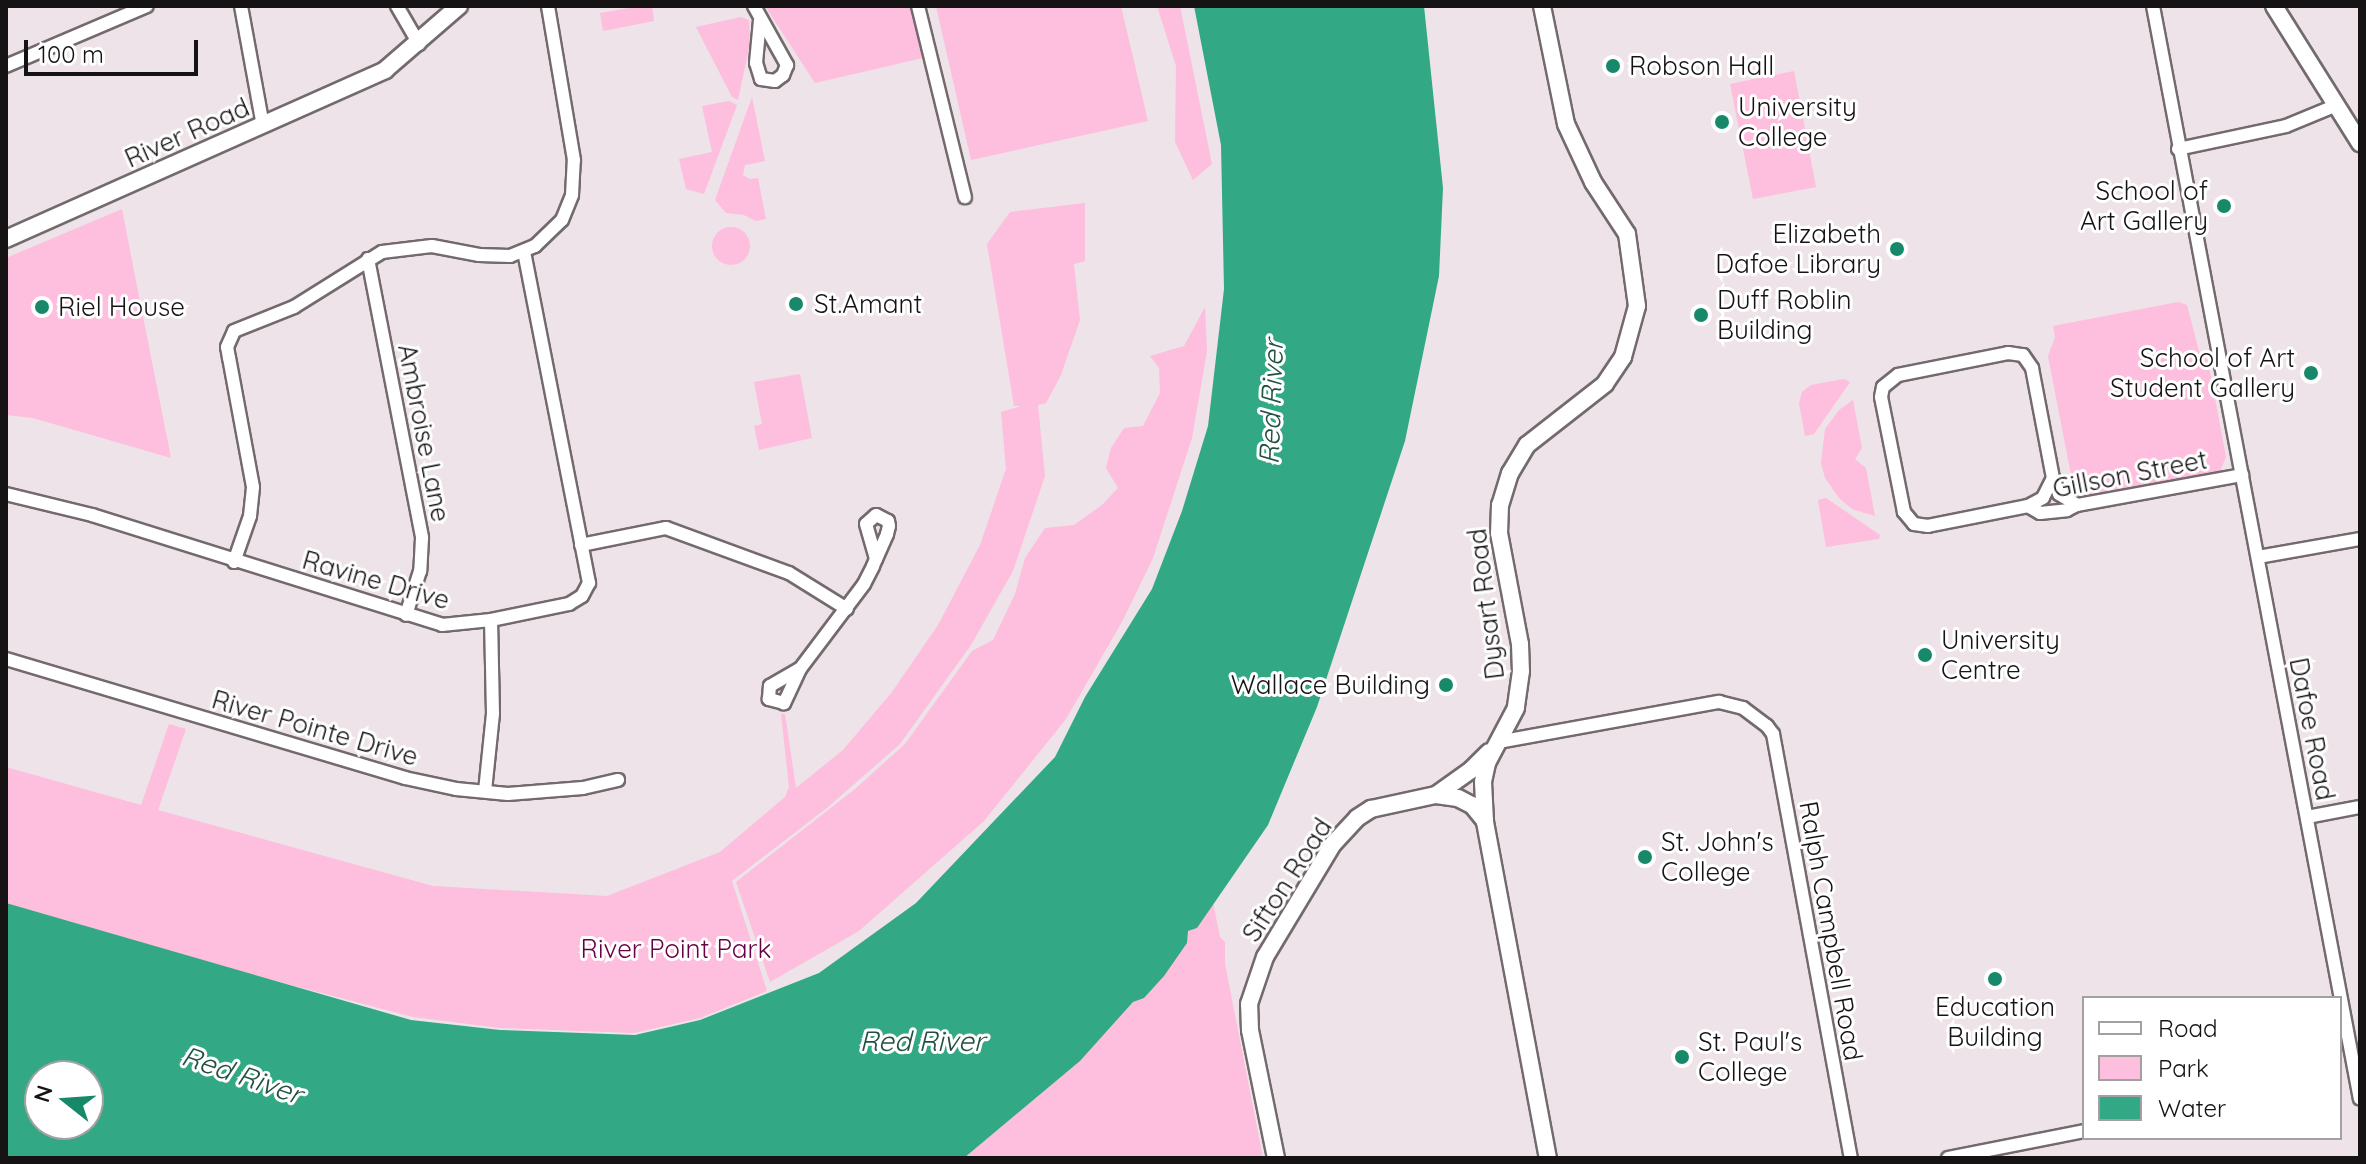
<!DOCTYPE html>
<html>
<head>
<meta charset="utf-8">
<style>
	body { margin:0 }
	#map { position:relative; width:2366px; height:1164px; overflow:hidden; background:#ede3e8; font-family:Quicksand,sans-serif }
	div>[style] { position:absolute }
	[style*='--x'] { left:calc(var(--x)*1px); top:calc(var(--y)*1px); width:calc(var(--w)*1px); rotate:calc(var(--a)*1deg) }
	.green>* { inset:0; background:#febedd }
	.round { border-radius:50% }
	.water>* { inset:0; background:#33a884 }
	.roads { filter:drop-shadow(2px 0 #736a6e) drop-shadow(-2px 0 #736a6e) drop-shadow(0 2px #736a6e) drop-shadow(0 -2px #736a6e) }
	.street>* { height:12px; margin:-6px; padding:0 6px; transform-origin:6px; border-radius:6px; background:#fff }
	.secondary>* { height:16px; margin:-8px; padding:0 8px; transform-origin:8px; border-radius:8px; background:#fff }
	.dots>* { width:22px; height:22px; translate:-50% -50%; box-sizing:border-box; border:4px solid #fff; border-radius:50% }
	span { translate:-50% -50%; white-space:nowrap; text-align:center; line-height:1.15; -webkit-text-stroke:6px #fff; paint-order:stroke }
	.poi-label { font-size:26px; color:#161314 }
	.left { translate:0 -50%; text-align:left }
	.right { translate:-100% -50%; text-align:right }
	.street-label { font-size:26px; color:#161314 }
	.park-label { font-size:26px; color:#680045 }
	.water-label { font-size:28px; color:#235141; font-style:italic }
	.frame { position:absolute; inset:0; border:8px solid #161314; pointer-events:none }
	.legend { position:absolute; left:2082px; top:996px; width:260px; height:144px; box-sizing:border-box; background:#fff; border:2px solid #a2a1a1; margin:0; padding:10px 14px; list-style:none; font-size:24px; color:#161314 }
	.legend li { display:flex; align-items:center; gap:16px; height:40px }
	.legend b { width:40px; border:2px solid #a2a1a1 }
	.north { position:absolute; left:24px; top:1060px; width:80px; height:80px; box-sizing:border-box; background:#fff; border:2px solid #a2a1a1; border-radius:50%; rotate:287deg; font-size:22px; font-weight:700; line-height:32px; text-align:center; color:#161314 }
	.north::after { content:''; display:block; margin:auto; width:28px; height:36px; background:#17896a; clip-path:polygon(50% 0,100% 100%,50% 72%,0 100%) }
	.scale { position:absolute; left:24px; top:40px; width:174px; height:36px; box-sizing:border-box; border:4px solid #161314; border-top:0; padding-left:10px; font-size:24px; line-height:28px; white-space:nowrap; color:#161314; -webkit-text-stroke:6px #fff; paint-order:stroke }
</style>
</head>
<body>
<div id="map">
	<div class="green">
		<i style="clip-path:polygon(641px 6px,652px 6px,654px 21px,603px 31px,600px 13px)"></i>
		<i style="clip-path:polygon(765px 6px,914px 6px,927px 57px,815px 83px)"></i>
		<i style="clip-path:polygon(936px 6px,1121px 6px,1148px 121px,971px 160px)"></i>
		<i style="clip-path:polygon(1157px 6px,1180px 6px,1212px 164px,1193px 180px,1175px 142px,1176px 66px)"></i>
		<i style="clip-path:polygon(741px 17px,749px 20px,750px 43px,738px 100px,732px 97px,696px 27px)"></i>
		<i style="clip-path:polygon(1794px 71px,1816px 187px,1753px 199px,1730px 84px)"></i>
		<i style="clip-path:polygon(752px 97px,765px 161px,745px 165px,743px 175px,750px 179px,758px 178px,766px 219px,756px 221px,744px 215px,726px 213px,715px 200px)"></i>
		<i style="clip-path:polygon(729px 101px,737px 105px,704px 194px,686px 189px,679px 159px,712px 152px,702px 106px)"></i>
		<i style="clip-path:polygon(1085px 203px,1085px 261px,1074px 264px,1080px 320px,1061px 375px,1046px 403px,1038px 405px,1045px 476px,1013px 571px,971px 645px,900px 744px,828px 807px,732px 881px,767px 991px,700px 1018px,634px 1033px,500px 1028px,413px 1017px,6px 910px,6px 767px,141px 805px,169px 724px,186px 729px,158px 810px,433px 886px,607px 896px,720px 852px,785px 797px,789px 787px,781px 714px,785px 714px,796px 788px,843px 750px,892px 692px,938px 625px,980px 545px,1006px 469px,1001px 412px,1021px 406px,1014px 406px,987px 244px,1010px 212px)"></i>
		<i style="clip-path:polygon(122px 209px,135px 276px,171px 458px,33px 418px,6px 415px,6px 258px)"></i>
		<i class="round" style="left:712px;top:227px;width:38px;height:38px"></i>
		<i style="clip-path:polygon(2178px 302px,2187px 305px,2199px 351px,2208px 361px,2226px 457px,2220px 471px,2087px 495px,2072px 480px,2048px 356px,2055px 337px,2053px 326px)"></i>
		<i style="clip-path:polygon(1205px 307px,1207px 351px,1192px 438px,1153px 558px,1123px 620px,1066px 719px,984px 821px,859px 931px,770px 982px,736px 882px,855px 789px,905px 744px,972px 651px,993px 640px,1015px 594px,1025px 558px,1045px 528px,1074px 525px,1102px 505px,1118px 488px,1106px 468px,1111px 448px,1124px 428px,1143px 426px,1160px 393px,1159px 368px,1150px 356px,1184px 346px)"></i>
		<i style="clip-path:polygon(800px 374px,812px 438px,759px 450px,754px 426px,762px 424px,754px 382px)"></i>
		<i style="clip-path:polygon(1844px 379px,1850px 382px,1814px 434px,1805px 436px,1799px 403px,1802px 392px,1811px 385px)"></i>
		<i style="clip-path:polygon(1853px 400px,1862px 448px,1855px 459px,1866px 468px,1875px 516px,1852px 509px,1839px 498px,1825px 478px,1821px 463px,1825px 429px,1839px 410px)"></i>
		<i style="clip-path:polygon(1826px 498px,1880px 535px,1879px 539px,1826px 547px,1818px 500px)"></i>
		<i style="clip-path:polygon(1213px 902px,1220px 937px,1225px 942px,1225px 964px,1263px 1158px,964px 1158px,1080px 1061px,1133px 1002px,1188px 931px,1197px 928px)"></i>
	</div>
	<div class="water">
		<i style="clip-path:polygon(evenodd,1194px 6px,1424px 6px,1443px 188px,1439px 276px,1405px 441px,1317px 707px,1268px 825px,1197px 928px,1188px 931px,1187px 943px,1164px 976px,1144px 998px,1133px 1002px,1080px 1061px,964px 1158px,6px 1158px,6px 903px,411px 1020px,500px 1030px,635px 1035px,700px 1020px,819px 973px,916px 903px,1055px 757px,1085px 697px,1152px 589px,1182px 511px,1208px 426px,1224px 289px,1221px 145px,1194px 6px,40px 1076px,88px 1076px,88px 1124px,40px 1124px,40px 1076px)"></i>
	</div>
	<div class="roads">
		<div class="street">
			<i style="--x:241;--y:6;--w:122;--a:79.6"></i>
			<i style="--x:397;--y:6;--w:44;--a:59.9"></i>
			<i style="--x:754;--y:6;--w:68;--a:60.8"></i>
			<i style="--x:787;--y:65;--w:11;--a:112"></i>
			<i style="--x:783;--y:75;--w:10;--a:143"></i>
			<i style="--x:775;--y:81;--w:14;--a:-172"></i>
			<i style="--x:761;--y:79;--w:17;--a:-107"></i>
			<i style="--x:756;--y:63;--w:43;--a:-84.7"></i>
			<i style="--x:918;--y:6;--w:197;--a:76.2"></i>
			<i style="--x:2153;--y:6;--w:1112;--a:79.28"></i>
			<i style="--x:6;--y:66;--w:153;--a:-23.1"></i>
			<i style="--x:2178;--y:149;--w:110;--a:-12"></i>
			<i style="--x:2286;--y:126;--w:55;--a:-22.4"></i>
			<i style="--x:368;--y:259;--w:284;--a:79"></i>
			<i style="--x:422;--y:538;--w:33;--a:93"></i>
			<i style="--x:420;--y:571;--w:46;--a:107.7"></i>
			<i style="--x:2053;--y:478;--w:22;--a:117"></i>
			<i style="--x:2043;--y:498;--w:17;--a:152"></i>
			<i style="--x:2028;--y:506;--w:102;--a:168.7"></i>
			<i style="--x:1928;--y:526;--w:14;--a:-172"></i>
			<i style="--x:1914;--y:524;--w:16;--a:-130"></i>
			<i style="--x:1904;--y:512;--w:117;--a:-101.3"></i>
			<i style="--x:1881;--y:397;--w:10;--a:-79"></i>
			<i style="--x:1883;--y:387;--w:19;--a:-39"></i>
			<i style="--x:1898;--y:375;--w:112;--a:-11.3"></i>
			<i style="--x:2008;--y:353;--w:15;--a:8"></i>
			<i style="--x:2023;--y:355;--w:16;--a:55"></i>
			<i style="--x:2032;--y:368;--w:112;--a:79.2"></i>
			<i style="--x:2053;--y:478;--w:17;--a:69"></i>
			<i style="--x:2059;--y:494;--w:21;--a:31"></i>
			<i style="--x:6;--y:494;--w:89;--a:13.7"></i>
			<i style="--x:92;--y:515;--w:367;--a:17.4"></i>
			<i style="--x:442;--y:625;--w:49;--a:-5.8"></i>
			<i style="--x:491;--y:620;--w:80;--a:-11.6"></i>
			<i style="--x:569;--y:604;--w:15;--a:-32"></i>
			<i style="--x:582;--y:596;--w:15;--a:-62"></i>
			<i style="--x:589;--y:583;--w:337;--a:-101.1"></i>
			<i style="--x:2028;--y:506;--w:14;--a:30"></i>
			<i style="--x:2040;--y:513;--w:27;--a:-6"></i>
			<i style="--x:2067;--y:510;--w:11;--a:-27"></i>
			<i style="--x:2077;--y:505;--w:168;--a:-10.3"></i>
			<i style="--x:581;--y:545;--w:87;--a:-11.3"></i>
			<i style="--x:666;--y:528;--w:131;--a:20.1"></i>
			<i style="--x:789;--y:573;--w:68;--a:31.8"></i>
			<i style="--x:2258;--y:557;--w:104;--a:-10"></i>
			<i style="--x:234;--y:562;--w:49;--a:-70.8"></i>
			<i style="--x:250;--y:516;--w:29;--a:-84"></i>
			<i style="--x:253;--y:487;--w:131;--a:-100.5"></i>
			<i style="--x:229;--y:358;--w:11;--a:-100"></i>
			<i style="--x:227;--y:347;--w:17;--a:-66"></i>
			<i style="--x:234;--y:331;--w:65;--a:-21.8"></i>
			<i style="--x:294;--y:307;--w:104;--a:-32"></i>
			<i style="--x:382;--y:252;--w:50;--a:-6.8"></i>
			<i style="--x:432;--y:246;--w:48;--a:10.8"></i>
			<i style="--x:479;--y:255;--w:31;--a:2"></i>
			<i style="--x:510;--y:256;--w:27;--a:-22"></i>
			<i style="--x:535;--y:246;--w:37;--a:-44"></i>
			<i style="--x:562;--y:220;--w:27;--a:-68"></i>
			<i style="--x:572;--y:195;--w:35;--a:-87"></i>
			<i style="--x:574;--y:160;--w:156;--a:-99.6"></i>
			<i style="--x:6;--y:659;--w:416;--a:16.6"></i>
			<i style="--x:405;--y:778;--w:52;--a:12.2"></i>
			<i style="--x:456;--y:789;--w:52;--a:5.5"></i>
			<i style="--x:508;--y:794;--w:75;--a:-4.6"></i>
			<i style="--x:583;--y:788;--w:36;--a:-13"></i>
			<i style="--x:800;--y:669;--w:38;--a:115"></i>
			<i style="--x:784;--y:703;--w:16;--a:-165"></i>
			<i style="--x:769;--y:699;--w:13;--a:-86"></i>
			<i style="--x:770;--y:686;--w:34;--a:-30"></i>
			<i style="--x:800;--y:669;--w:106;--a:-53"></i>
			<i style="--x:864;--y:584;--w:20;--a:-63"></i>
			<i style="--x:873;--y:566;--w:8;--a:-67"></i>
			<i style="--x:876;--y:559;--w:27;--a:-66"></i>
			<i style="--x:887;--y:534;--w:8;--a:-76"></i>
			<i style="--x:889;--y:526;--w:5;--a:-101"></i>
			<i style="--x:888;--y:521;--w:13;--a:-153"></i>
			<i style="--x:876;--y:515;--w:13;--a:138"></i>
			<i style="--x:866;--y:524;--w:36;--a:74"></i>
			<i style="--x:1498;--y:742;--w:225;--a:-10.3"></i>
			<i style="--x:1719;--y:702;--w:25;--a:14"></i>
			<i style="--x:1743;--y:708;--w:30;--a:37"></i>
			<i style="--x:1767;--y:726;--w:10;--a:53"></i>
			<i style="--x:1773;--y:734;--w:431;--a:79.6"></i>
			<i style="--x:485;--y:791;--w:77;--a:-84.1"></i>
			<i style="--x:493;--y:714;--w:94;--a:-91.2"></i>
			<i style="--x:2307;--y:817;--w:54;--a:-10.7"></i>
			<i style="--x:1948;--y:1158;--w:139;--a:-11.2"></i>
		</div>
		<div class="secondary">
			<i style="--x:1542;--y:6;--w:120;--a:78.5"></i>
			<i style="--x:1566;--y:124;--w:64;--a:65"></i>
			<i style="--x:1593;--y:182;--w:62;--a:56.8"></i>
			<i style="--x:1627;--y:234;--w:73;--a:82.1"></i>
			<i style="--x:1637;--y:306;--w:53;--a:105.4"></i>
			<i style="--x:1623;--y:357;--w:32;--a:124"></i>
			<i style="--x:1605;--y:384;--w:99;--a:142"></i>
			<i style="--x:1527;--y:445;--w:33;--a:121"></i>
			<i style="--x:1510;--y:473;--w:34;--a:107"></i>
			<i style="--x:1500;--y:505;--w:28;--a:92"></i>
			<i style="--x:1499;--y:533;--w:113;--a:79.3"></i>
			<i style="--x:1520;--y:644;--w:27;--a:88"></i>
			<i style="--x:1521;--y:671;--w:37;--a:98"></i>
			<i style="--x:1516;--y:708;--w:62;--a:117.8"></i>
			<i style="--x:1487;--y:763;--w:19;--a:102"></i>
			<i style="--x:1483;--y:782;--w:40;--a:87.1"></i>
			<i style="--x:1485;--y:822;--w:342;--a:79.4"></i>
			<i style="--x:2274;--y:6;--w:162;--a:57.9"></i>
			<i style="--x:6;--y:239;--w:415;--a:-24"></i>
			<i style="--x:385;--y:70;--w:98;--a:-40.9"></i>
			<i style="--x:1436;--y:795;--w:22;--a:8"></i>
			<i style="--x:1458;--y:798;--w:16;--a:27"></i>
			<i style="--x:1472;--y:805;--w:21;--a:51"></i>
			<i style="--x:1276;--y:1158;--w:131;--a:-101.5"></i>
			<i style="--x:1250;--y:1030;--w:26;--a:-92"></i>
			<i style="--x:1249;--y:1004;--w:50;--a:-71.2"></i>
			<i style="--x:1265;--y:957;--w:132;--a:-59"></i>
			<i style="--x:1333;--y:844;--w:35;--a:-47"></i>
			<i style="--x:1357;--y:818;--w:17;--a:-33"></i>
			<i style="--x:1371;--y:809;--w:66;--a:-12.2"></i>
			<i style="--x:1436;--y:795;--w:43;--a:-35.5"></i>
			<i style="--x:1471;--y:770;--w:25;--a:-45"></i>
		</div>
	</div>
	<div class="dots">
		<i style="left:1613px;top:66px;background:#17896a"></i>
		<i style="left:1722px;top:122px;background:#17896a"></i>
		<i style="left:2224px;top:206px;background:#17896a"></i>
		<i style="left:1897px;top:249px;background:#17896a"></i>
		<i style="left:796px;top:304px;background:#17896a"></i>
		<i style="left:42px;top:307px;background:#17896a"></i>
		<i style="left:1701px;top:315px;background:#17896a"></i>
		<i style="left:2311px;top:373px;background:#17896a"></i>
		<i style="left:1925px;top:655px;background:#17896a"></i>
		<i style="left:1446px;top:685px;background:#17896a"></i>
		<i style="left:1645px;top:857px;background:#17896a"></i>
		<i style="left:1995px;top:979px;background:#17896a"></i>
		<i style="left:1682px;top:1057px;background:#17896a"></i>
	</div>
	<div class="poi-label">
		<span class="left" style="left:1629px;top:66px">Robson Hall</span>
		<span class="left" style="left:1738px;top:122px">University<br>College</span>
		<span class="right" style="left:2208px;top:206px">School of<br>Art Gallery</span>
		<span class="right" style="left:1881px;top:249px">Elizabeth<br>Dafoe Library</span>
		<span class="left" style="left:1717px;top:315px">Duff Roblin<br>Building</span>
		<span class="left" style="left:814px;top:304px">St.Amant</span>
		<span class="left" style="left:58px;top:307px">Riel House</span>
		<span class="right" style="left:2295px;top:373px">School of Art<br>Student Gallery</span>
		<span class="left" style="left:1941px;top:655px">University<br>Centre</span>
		<span class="right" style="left:1430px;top:685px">Wallace Building</span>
		<span class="left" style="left:1661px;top:857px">St. John's<br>College</span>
		<span style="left:1995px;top:1022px">Education<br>Building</span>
		<span class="left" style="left:1698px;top:1057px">St. Paul's<br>College</span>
	</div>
	<div class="street-label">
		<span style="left:187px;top:133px;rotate:-24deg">River Road</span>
		<span style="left:424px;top:433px;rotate:79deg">Ambroise Lane</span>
		<span style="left:2130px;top:474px;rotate:-11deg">Gillson Street</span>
		<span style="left:376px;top:580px;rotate:16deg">Ravine Drive</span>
		<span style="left:1486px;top:604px;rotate:-97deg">Dysart Road</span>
		<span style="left:315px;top:728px;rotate:16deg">River Pointe Drive</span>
		<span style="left:2312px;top:729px;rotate:79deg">Dafoe Road</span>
		<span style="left:1287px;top:880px;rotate:-57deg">Sifton Road</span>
		<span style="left:1831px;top:931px;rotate:80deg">Ralph Campbell Road</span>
	</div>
	<div class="park-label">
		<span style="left:676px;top:949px">River Point Park</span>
	</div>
	<div class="water-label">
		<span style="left:1271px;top:402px;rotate:-88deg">Red River</span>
		<span style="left:922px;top:1041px">Red River</span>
		<span style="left:242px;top:1075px;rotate:19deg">Red River</span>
	</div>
	<div class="frame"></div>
	<ul class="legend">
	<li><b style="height:10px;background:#fff"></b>Road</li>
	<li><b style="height:22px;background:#febedd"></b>Park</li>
	<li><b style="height:22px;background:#33a884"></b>Water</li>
	</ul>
	<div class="north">N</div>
	<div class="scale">100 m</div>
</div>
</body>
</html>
